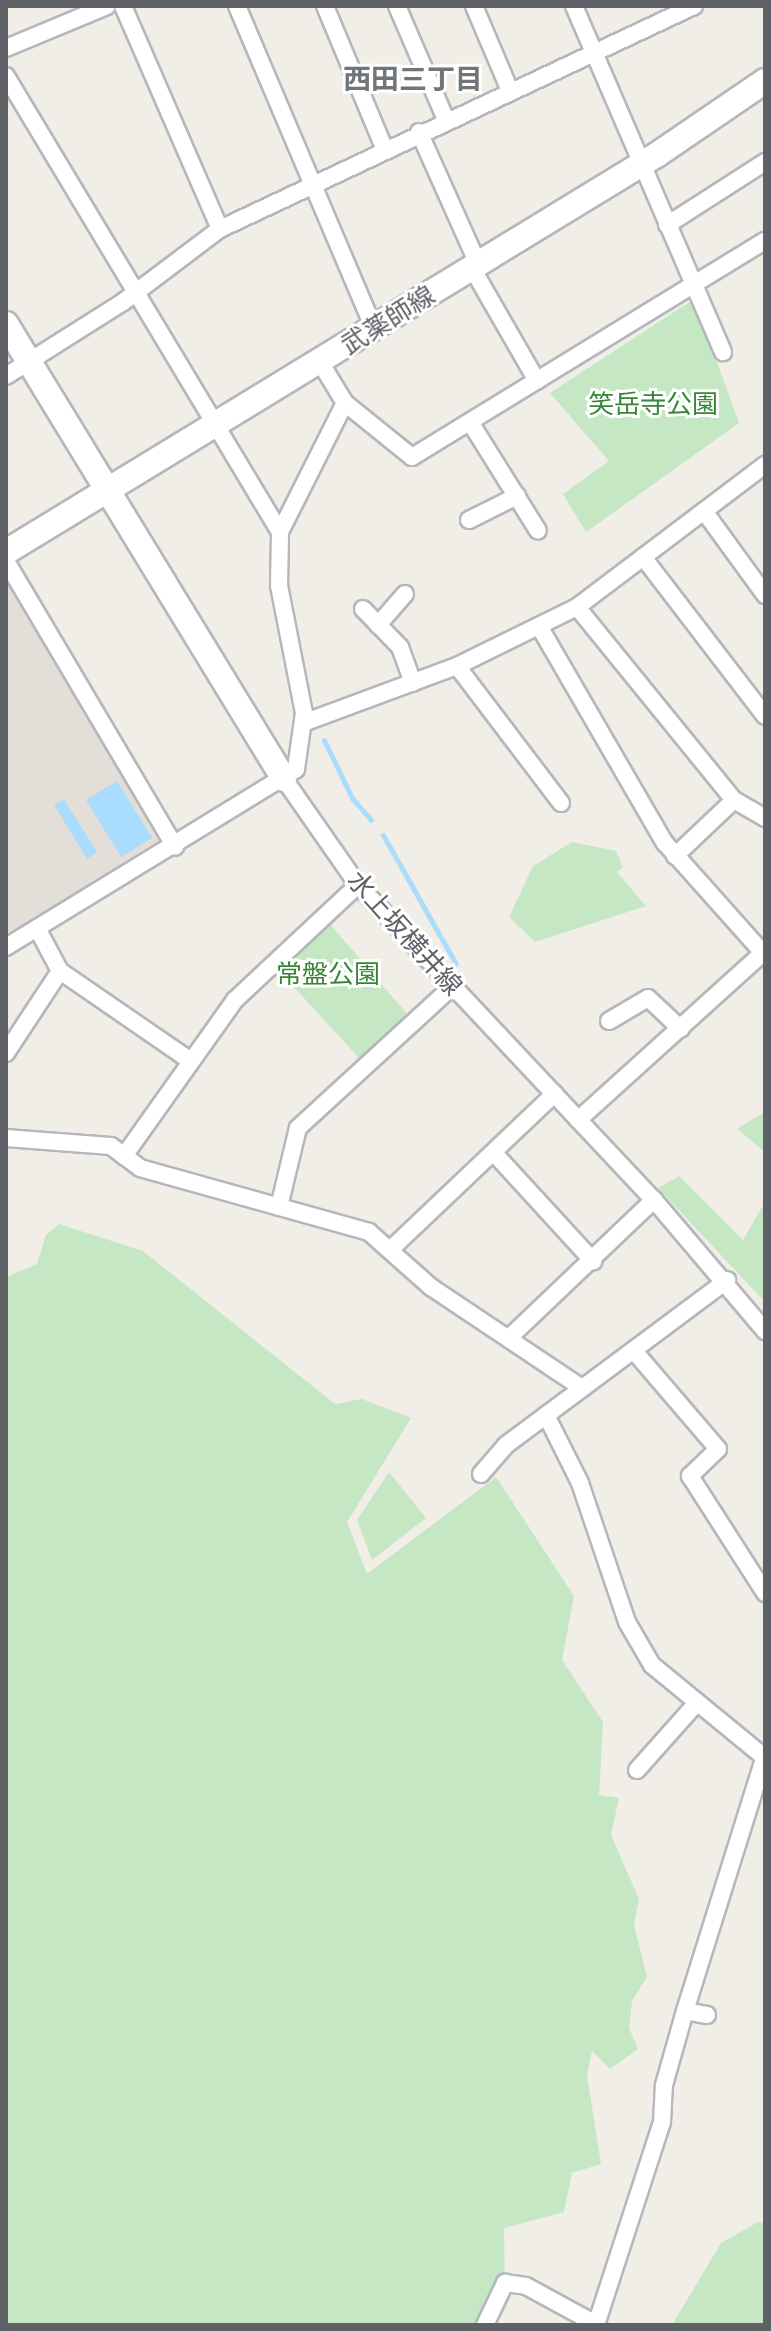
<!DOCTYPE html>
<html>
<head>
<meta charset="utf-8">
<style>
	body { margin:0 }
	#map { position:relative; width:771px; height:2331px; overflow:hidden; background:#f0eee7; font-family:Inter,"Noto Sans JP",sans-serif }
	div>[style] { position:absolute }
	[style*='--x'] { left:calc(var(--x)*1px); top:calc(var(--y)*1px); width:calc(var(--w)*1px); rotate:calc(var(--a)*1deg) }
	.education>* { inset:0; background:#e3dfd8 }
	.green>* { inset:0; background:#c6e7c4 }
	.water>* { inset:0; background:#aaddfd }
	.stream>* { height:5px; margin:-2.5px; padding:0 2.5px; transform-origin:2.5px; border-radius:2.5px; background:#aaddfd }
	.roads { filter:drop-shadow(2px 0 #b4b7bb) drop-shadow(-2px 0 #b4b7bb) drop-shadow(0 2px #b4b7bb) drop-shadow(0 -2px #b4b7bb) }
	.street>* { height:16px; margin:-8px; padding:0 8px; transform-origin:8px; border-radius:8px; background:#fff }
	.secondary>* { height:24px; margin:-12px; padding:0 12px; transform-origin:12px; border-radius:12px; background:#fff }
	span { translate:-50% -50%; white-space:nowrap; text-align:center; line-height:1.15; -webkit-text-stroke:6px #fff; paint-order:stroke }
	.street-label { font-size:26px; color:#5e6267 }
	.park-label { font-size:26px; color:#388537 }
	.neighbourhood-label { font-size:28px; color:#6f7579; font-weight:700 }
	.frame { position:absolute; inset:0; border:8px solid #5e6267; pointer-events:none }
</style>
</head>
<body>
<div id="map">
	<div class="education">
		<i style="clip-path:polygon(6px 576px,165px 836px,6px 937px)"></i>
	</div>
	<div class="green">
		<i style="clip-path:polygon(694px 299px,739px 423px,586px 532px,563px 494px,609px 461px,550px 393px)"></i>
		<i style="clip-path:polygon(572px 842px,616px 851px,623px 867px,617px 872px,646px 906px,535px 942px,509px 917px,533px 866px)"></i>
		<i style="clip-path:polygon(330px 924px,408px 1015px,361px 1060px,280px 972px)"></i>
		<i style="clip-path:polygon(765px 1112px,765px 1152px,737px 1129px)"></i>
		<i style="clip-path:polygon(679px 1176px,743px 1240px,765px 1202px,765px 1302px,658px 1188px)"></i>
		<i style="clip-path:polygon(59px 1224px,143px 1251px,335px 1404px,362px 1399px,411px 1418px,347px 1522px,367px 1574px,496px 1477px,574px 1596px,562px 1660px,603px 1722px,599px 1795px,619px 1798px,611px 1835px,639px 1899px,634px 1925px,647px 1977px,632px 2001px,629px 2028px,638px 2049px,610px 2069px,592px 2051px,587px 2075px,601px 2164px,572px 2173px,564px 2212px,504px 2228px,505px 2299px,490px 2325px,6px 2325px,6px 1277px,37px 1264px,46px 1235px)"></i>
		<i style="clip-path:polygon(389px 1472px,426px 1518px,372px 1560px,357px 1520px)"></i>
		<i style="clip-path:polygon(758px 2222px,765px 2223px,765px 2325px,672px 2325px,721px 2243px)"></i>
	</div>
	<div class="water">
		<i style="clip-path:polygon(117px 781px,152px 838px,121px 857px,86px 800px)"></i>
		<i style="clip-path:polygon(64px 799px,97px 852px,87px 859px,54px 805px)"></i>
	</div>
	<div class="stream">
		<i style="--x:324;--y:740;--w:64;--a:64.2"></i>
		<i style="--x:352;--y:798;--w:29;--a:49"></i>
		<i style="--x:383;--y:835;--w:148;--a:60.5"></i>
	</div>
	<div class="roads">
		<div class="street">
			<i style="--x:123;--y:6;--w:243;--a:66.5"></i>
			<i style="--x:237;--y:6;--w:350;--a:67"></i>
			<i style="--x:325;--y:6;--w:154;--a:67.4"></i>
			<i style="--x:397;--y:6;--w:124;--a:66.7"></i>
			<i style="--x:474;--y:6;--w:92;--a:67"></i>
			<i style="--x:574;--y:6;--w:377;--a:66.7"></i>
			<i style="--x:6;--y:48;--w:109;--a:-22.6"></i>
			<i style="--x:6;--y:76;--w:532;--a:59"></i>
			<i style="--x:419;--y:132;--w:145;--a:65.9"></i>
			<i style="--x:667;--y:225;--w:117;--a:-32.7"></i>
			<i style="--x:472;--y:268;--w:130;--a:60.1"></i>
			<i style="--x:320;--y:362;--w:48;--a:58.6"></i>
			<i style="--x:345;--y:403;--w:86;--a:38.9"></i>
			<i style="--x:412;--y:457;--w:414;--a:-31.5"></i>
			<i style="--x:6;--y:376;--w:138;--a:-32.3"></i>
			<i style="--x:123;--y:302;--w:121;--a:-37"></i>
			<i style="--x:220;--y:229;--w:524;--a:-25.2"></i>
			<i style="--x:470;--y:422;--w:128;--a:58"></i>
			<i style="--x:704;--y:511;--w:104;--a:54"></i>
			<i style="--x:469;--y:520;--w:54;--a:-26.6"></i>
			<i style="--x:643;--y:557;--w:200;--a:52.5"></i>
			<i style="--x:6;--y:561;--w:332;--a:59.4"></i>
			<i style="--x:577;--y:607;--w:249;--a:50.9"></i>
			<i style="--x:734;--y:800;--w:36;--a:30"></i>
			<i style="--x:363;--y:609;--w:53;--a:45.8"></i>
			<i style="--x:400;--y:647;--w:38;--a:70"></i>
			<i style="--x:378;--y:625;--w:41;--a:-48.9"></i>
			<i style="--x:539;--y:626;--w:251;--a:59.9"></i>
			<i style="--x:665;--y:843;--w:146;--a:48.3"></i>
			<i style="--x:457;--y:666;--w:172;--a:52.8"></i>
			<i style="--x:303;--y:723;--w:164;--a:-20.3"></i>
			<i style="--x:457;--y:666;--w:134;--a:-26.2"></i>
			<i style="--x:577;--y:607;--w:236;--a:-37.1"></i>
			<i style="--x:284;--y:779;--w:129;--a:55.1"></i>
			<i style="--x:358;--y:885;--w:432;--a:46.8"></i>
			<i style="--x:654;--y:1200;--w:172;--a:49.7"></i>
			<i style="--x:675;--y:856;--w:81;--a:-43.5"></i>
			<i style="--x:37;--y:928;--w:49;--a:61.9"></i>
			<i style="--x:60;--y:971;--w:159;--a:34.5"></i>
			<i style="--x:6;--y:947;--w:340;--a:-31.5"></i>
			<i style="--x:296;--y:769;--w:57;--a:-81.9"></i>
			<i style="--x:304;--y:713;--w:129;--a:-101.1"></i>
			<i style="--x:279;--y:586;--w:54;--a:-88.9"></i>
			<i style="--x:280;--y:532;--w:144;--a:-63.3"></i>
			<i style="--x:609;--y:1021;--w:45;--a:-30.5"></i>
			<i style="--x:648;--y:998;--w:45;--a:43.2"></i>
			<i style="--x:6;--y:1053;--w:98;--a:-56.6"></i>
			<i style="--x:578;--y:1120;--w:252;--a:-42.1"></i>
			<i style="--x:6;--y:1138;--w:105;--a:4.4"></i>
			<i style="--x:111;--y:1146;--w:36;--a:37"></i>
			<i style="--x:140;--y:1168;--w:238;--a:15.6"></i>
			<i style="--x:369;--y:1232;--w:83;--a:41.6"></i>
			<i style="--x:431;--y:1287;--w:182;--a:33.8"></i>
			<i style="--x:494;--y:1153;--w:147;--a:47.5"></i>
			<i style="--x:124;--y:1156;--w:191;--a:-54.6"></i>
			<i style="--x:235;--y:1000;--w:168;--a:-43.1"></i>
			<i style="--x:279;--y:1207;--w:81;--a:-76.5"></i>
			<i style="--x:298;--y:1128;--w:209;--a:-42.5"></i>
			<i style="--x:392;--y:1248;--w:224;--a:-43.5"></i>
			<i style="--x:512;--y:1335;--w:196;--a:-43.6"></i>
			<i style="--x:634;--y:1351;--w:129;--a:49.4"></i>
			<i style="--x:718;--y:1449;--w:39;--a:136"></i>
			<i style="--x:690;--y:1476;--w:139;--a:57.3"></i>
			<i style="--x:546;--y:1415;--w:76;--a:63.4"></i>
			<i style="--x:580;--y:1483;--w:147;--a:71.3"></i>
			<i style="--x:627;--y:1622;--w:50;--a:59.8"></i>
			<i style="--x:652;--y:1665;--w:145;--a:39.4"></i>
			<i style="--x:481;--y:1474;--w:38;--a:-49"></i>
			<i style="--x:506;--y:1445;--w:276;--a:-36.7"></i>
			<i style="--x:637;--y:1770;--w:86;--a:-48.3"></i>
			<i style="--x:707;--y:2015;--w:22;--a:-170"></i>
			<i style="--x:685;--y:2011;--w:268;--a:-72.6"></i>
			<i style="--x:485;--y:2325;--w:47;--a:-64.5"></i>
			<i style="--x:505;--y:2283;--w:21;--a:8"></i>
			<i style="--x:526;--y:2286;--w:80;--a:28.5"></i>
			<i style="--x:596;--y:2325;--w:213;--a:-72"></i>
			<i style="--x:662;--y:2122;--w:37;--a:-87"></i>
			<i style="--x:664;--y:2085;--w:77;--a:-74.2"></i>
		</div>
		<div class="secondary">
			<i style="--x:6;--y:324;--w:533;--a:58.58"></i>
			<i style="--x:6;--y:552;--w:764;--a:-31.4"></i>
			<i style="--x:658;--y:154;--w:130;--a:-34.3"></i>
		</div>
	</div>
	<div class="street-label">
		<span style="left:388px;top:320px;rotate:-32deg">武薬師線</span>
		<span style="left:405px;top:933px;rotate:48deg">水上坂横井線</span>
	</div>
	<div class="park-label">
		<span style="left:653px;top:404px">笑岳寺公園</span>
		<span style="left:328px;top:974px">常盤公園</span>
	</div>
	<div class="neighbourhood-label">
		<span style="left:413px;top:79px">西田三丁目</span>
	</div>
	<div class="frame"></div>
</div>
</body>
</html>
